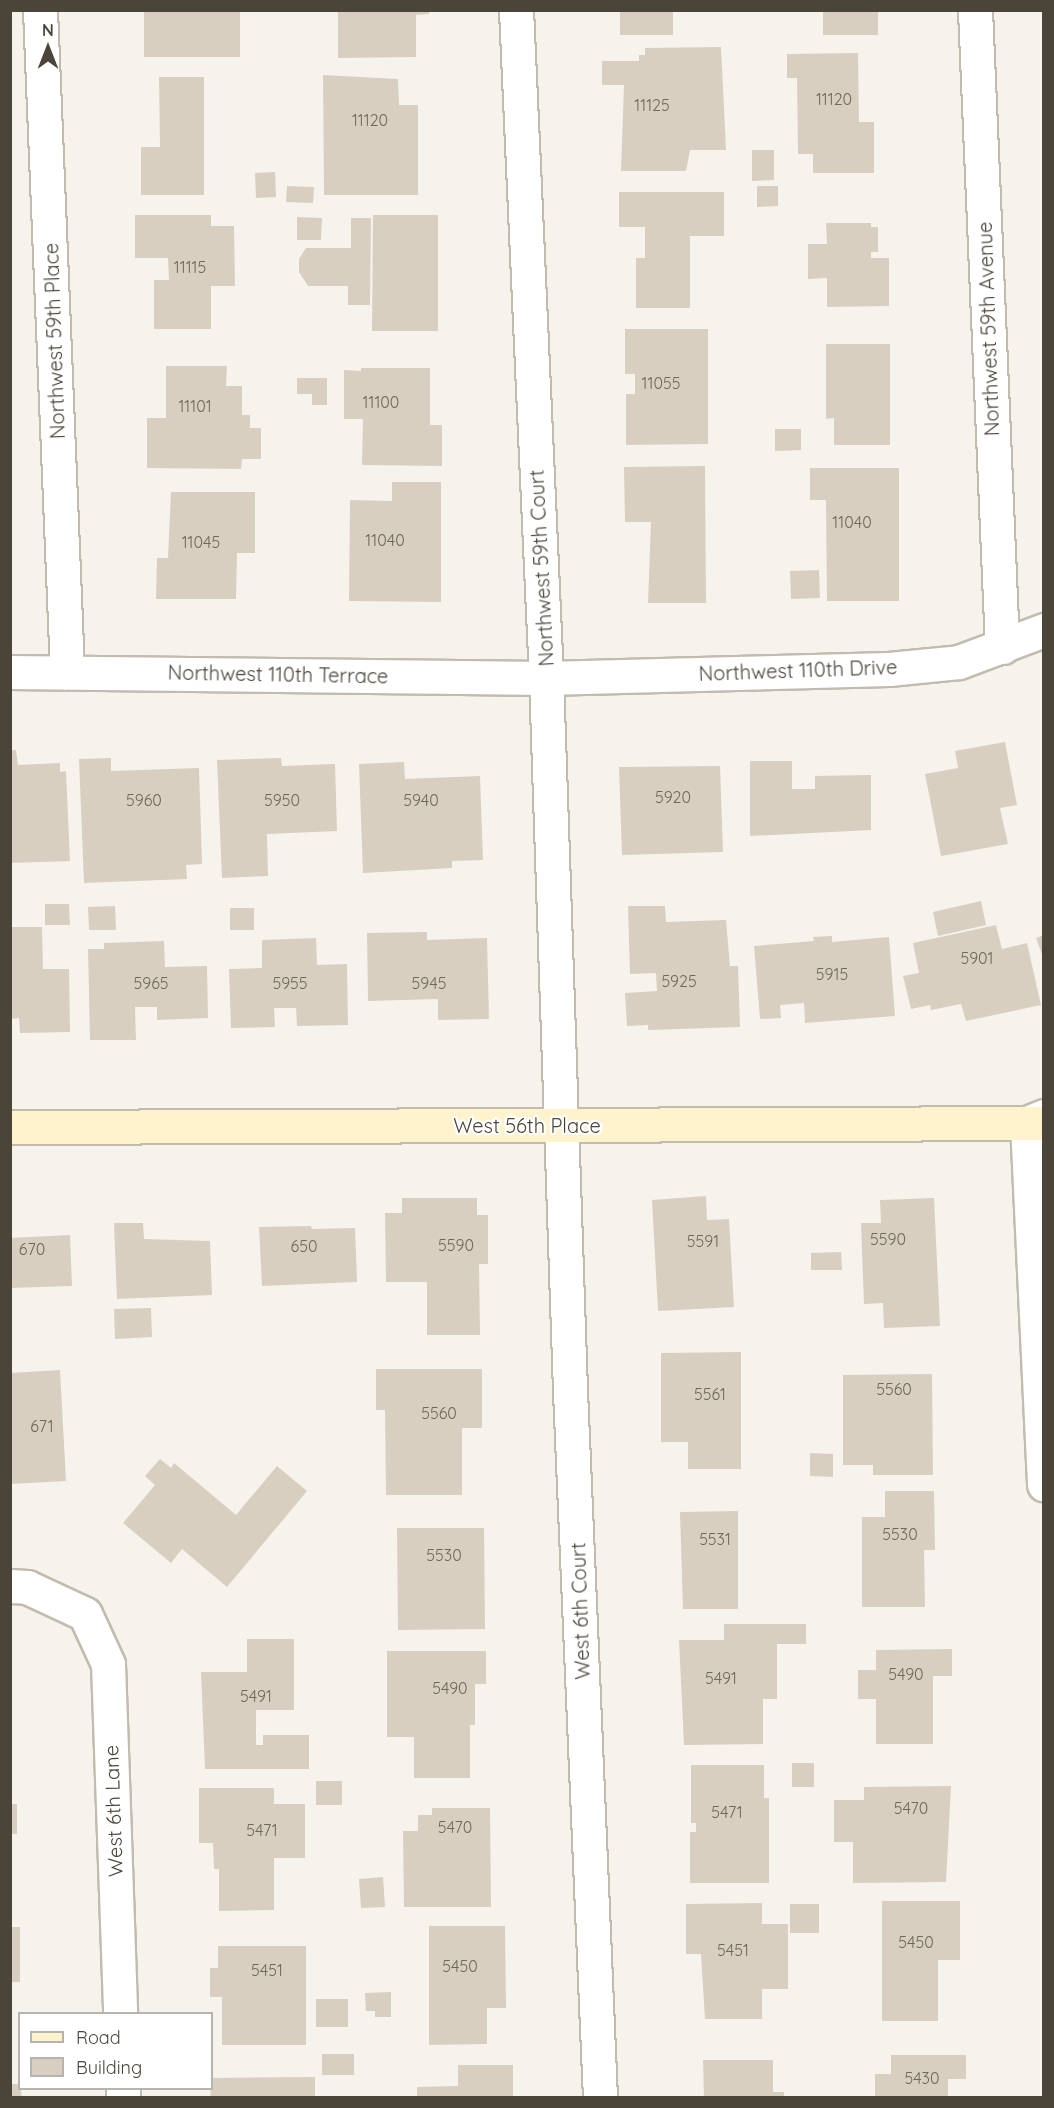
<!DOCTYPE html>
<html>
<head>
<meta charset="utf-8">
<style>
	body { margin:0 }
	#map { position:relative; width:1054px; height:2108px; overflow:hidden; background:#f6f3ec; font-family:Quicksand,sans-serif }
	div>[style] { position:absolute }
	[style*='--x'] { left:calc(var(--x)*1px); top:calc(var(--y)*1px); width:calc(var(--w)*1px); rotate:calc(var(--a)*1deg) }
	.building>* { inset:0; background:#d8cfc1 }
	.roads { filter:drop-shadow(2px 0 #c2bbae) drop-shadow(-2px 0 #c2bbae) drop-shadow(0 2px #c2bbae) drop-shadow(0 -2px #c2bbae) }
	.street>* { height:33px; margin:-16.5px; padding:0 16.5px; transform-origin:16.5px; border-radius:16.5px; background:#fff }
	.secondary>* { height:33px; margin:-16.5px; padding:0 16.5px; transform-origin:16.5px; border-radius:16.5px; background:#fff3cd }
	span { translate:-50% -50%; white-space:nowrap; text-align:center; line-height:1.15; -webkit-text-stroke:4.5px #fff; paint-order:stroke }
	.number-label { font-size:16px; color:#6e675b }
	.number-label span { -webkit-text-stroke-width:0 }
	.street-label { font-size:20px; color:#4b4439 }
	.frame { position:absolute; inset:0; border:12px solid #4b4439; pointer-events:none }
	.legend { position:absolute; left:18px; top:2012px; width:195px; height:78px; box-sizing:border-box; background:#fff; border:2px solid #b7b4b0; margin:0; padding:8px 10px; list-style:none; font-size:18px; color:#4b4439 }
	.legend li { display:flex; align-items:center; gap:12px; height:30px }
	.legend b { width:30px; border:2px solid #b7b4b0 }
	.north { position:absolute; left:18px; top:18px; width:60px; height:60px; -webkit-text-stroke:4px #fff; paint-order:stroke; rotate:0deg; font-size:16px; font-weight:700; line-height:24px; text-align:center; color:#4b4439 }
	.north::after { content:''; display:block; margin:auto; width:21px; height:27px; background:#4b4439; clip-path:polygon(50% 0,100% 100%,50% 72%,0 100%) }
</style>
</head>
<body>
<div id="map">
	<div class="building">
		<i style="clip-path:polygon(144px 10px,240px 12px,240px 57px,144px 57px)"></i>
		<i style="clip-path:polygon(338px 10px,429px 10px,429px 14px,416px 15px,416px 57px,338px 58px)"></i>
		<i style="clip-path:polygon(620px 10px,673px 10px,673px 35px,620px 35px)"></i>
		<i style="clip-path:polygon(823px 10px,878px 10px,878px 35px,823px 35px)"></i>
		<i style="clip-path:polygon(721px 47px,726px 150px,690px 150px,686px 171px,621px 171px,624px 85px,602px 85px,602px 61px,639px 61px,639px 55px,645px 55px,645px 48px)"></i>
		<i style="clip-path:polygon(858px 53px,859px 122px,874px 122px,874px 173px,813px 173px,813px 154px,798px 154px,797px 78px,787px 78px,787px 54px)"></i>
		<i style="clip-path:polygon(323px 75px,398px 79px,399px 105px,418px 105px,418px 195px,324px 195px)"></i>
		<i style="clip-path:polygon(159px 77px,204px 77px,204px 195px,141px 195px,141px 147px,160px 147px)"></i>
		<i style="clip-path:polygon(752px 150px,774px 150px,774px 180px,752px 181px)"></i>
		<i style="clip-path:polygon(275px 172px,276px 197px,256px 198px,255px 173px)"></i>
		<i style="clip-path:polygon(287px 186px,314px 187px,313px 203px,286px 202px)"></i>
		<i style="clip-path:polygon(757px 186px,778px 186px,778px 206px,757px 207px)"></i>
		<i style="clip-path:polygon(619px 192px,724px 192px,724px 236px,690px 236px,690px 308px,636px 308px,636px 258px,645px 258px,645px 227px,619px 227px)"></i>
		<i style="clip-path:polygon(135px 215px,211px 215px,211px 226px,234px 226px,235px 286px,211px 286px,211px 329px,154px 329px,154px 280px,169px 280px,168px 258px,135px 258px)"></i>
		<i style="clip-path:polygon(373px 215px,438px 215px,438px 331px,372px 331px)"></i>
		<i style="clip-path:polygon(297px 217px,322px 218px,321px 240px,297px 240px)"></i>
		<i style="clip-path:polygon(351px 218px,371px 218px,370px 305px,348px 305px,348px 286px,308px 286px,299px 272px,299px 259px,306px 248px,351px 248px)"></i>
		<i style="clip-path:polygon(826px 223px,871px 223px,871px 227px,878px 227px,878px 252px,871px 252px,871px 258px,889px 258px,889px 306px,827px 307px,827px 278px,808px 279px,808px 244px,827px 244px)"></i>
		<i style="clip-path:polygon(625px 329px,708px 329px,708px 444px,626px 445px,626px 394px,635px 394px,635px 374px,625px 374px)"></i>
		<i style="clip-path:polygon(826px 344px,890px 344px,890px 445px,834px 445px,834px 418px,826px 419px)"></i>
		<i style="clip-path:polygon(166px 366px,227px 366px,226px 386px,242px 386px,242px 415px,250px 415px,250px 428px,261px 428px,261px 459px,242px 459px,241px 469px,147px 468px,147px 418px,166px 418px)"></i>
		<i style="clip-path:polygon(361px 368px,430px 368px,430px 425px,442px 425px,442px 466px,362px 465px,363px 419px,344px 419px,344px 370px,361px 371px)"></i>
		<i style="clip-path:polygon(297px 378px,327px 378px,327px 405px,312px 405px,312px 394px,297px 394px)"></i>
		<i style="clip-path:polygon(775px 429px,801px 429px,801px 450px,775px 451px)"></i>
		<i style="clip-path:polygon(705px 466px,706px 603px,648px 603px,651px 522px,625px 522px,624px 467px)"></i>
		<i style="clip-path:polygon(810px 468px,899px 468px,899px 601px,827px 601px,826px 500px,810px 500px)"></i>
		<i style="clip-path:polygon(392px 482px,441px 482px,441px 602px,349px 601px,350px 500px,392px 501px)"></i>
		<i style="clip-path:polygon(171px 492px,255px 492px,255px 553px,237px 553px,236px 599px,156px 599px,157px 558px,168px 558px)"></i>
		<i style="clip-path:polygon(819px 570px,820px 598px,791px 599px,790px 571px)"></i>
		<i style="clip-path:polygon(1005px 742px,1017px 805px,1000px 808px,1008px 844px,941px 856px,925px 774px,958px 768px,955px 751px)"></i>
		<i style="clip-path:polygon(10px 750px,16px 750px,18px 765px,60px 763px,60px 772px,66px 771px,70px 861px,10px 863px)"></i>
		<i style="clip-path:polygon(111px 758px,111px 771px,199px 768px,202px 864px,186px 865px,187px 879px,84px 883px,79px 759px)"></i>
		<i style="clip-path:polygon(281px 758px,282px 766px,335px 764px,337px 831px,267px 834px,268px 876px,222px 878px,217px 760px)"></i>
		<i style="clip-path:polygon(750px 761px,792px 761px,792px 789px,815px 789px,815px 776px,871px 775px,871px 830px,750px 836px)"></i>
		<i style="clip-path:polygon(404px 762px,405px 779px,480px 776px,483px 860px,452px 861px,452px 868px,363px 873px,359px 764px)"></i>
		<i style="clip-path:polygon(720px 766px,723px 852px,622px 855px,619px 767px)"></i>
		<i style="clip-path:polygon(981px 901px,986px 925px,938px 936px,933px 912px)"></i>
		<i style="clip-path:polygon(45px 904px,69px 904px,70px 925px,45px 925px)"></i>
		<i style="clip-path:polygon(115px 906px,116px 930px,89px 930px,88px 907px)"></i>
		<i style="clip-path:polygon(628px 906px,665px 906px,666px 922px,726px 920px,730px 966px,738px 966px,740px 1027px,648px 1030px,648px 1025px,627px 1026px,625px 993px,657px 991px,656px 973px,630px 974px)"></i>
		<i style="clip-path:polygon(230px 908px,254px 908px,254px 930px,230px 930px)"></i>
		<i style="clip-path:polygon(996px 925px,1002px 949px,1027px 943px,1041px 1005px,966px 1021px,961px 1004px,931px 1010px,930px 1005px,911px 1009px,903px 976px,919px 973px,913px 943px)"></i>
		<i style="clip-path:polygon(10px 927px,42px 927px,43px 969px,69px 969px,70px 1032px,20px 1033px,19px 1018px,10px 1019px)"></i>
		<i style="clip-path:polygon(427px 932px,427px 940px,487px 938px,489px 1019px,438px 1020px,438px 999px,368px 1001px,367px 933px)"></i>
		<i style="clip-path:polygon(1044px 935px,1044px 957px,1043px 957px,1036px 938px)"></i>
		<i style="clip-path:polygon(832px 936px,832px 942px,889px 937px,895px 1016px,805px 1023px,804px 1003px,780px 1005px,781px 1018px,760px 1019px,754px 946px,814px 941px,813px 937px)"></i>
		<i style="clip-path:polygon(316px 938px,317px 965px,347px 964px,348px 1025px,297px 1026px,296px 1008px,274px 1008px,275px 1027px,231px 1028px,229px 969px,262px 968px,262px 940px)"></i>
		<i style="clip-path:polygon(164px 941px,165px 967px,207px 966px,208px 1018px,157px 1020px,157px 1007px,135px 1007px,136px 1040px,90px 1040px,88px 949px,104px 949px,104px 943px)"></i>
		<i style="clip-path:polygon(706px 1196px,707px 1220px,729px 1219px,734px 1307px,658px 1311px,652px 1200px)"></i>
		<i style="clip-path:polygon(402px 1198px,477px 1198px,477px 1215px,488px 1215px,488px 1264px,479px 1264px,480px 1335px,427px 1335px,427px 1282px,386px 1282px,385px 1213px,402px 1213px)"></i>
		<i style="clip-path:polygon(934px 1198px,940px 1326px,884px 1328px,883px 1303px,864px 1304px,861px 1223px,881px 1223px,880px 1200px)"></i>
		<i style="clip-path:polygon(114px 1223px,143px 1223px,144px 1239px,210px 1241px,212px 1295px,117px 1299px)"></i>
		<i style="clip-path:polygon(311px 1226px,312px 1229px,355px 1228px,357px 1282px,262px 1286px,259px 1227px)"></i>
		<i style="clip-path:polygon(70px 1235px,72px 1286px,10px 1288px,10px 1238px)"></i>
		<i style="clip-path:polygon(841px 1252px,842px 1270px,811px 1270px,811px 1253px)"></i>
		<i style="clip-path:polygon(151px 1308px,152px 1337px,115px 1339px,114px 1309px)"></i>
		<i style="clip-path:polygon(741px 1352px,741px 1469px,688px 1469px,688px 1442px,661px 1442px,661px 1353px)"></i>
		<i style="clip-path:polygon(376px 1369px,482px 1369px,482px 1428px,462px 1428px,462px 1495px,386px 1495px,385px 1410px,376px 1410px)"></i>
		<i style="clip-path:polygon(60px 1370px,66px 1481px,10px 1484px,10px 1373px)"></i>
		<i style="clip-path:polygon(932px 1374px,933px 1475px,873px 1475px,873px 1465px,843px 1465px,843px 1375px)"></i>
		<i style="clip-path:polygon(810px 1453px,833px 1454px,833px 1477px,810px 1476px)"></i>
		<i style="clip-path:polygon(160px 1459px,171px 1468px,174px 1463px,236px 1515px,277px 1466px,307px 1491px,227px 1587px,182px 1549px,171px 1563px,123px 1523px,155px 1485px,145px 1476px)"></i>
		<i style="clip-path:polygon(885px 1491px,934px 1491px,935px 1550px,924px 1550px,925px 1607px,862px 1607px,862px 1517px,885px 1517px)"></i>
		<i style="clip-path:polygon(738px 1511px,738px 1609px,683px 1609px,680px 1512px)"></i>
		<i style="clip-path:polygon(397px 1528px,484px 1528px,485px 1629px,398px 1630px)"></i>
		<i style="clip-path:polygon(724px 1624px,806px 1624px,806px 1644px,777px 1644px,777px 1699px,763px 1699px,763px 1744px,684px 1745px,679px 1640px,724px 1640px)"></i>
		<i style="clip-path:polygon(247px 1639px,294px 1639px,294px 1710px,256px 1710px,256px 1745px,263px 1745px,263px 1735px,309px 1735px,309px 1769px,205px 1769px,201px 1672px,247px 1672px)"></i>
		<i style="clip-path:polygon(952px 1649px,952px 1676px,933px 1676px,933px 1744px,876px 1744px,876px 1699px,858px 1699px,858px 1670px,876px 1670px,876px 1650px)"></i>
		<i style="clip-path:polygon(387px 1651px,486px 1651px,486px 1684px,475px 1684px,475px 1725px,470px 1725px,470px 1778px,414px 1778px,414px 1737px,387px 1737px)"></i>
		<i style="clip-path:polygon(792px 1763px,814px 1763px,814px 1787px,792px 1787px)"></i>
		<i style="clip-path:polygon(691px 1765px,764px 1765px,764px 1798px,769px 1798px,769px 1883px,690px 1883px,690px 1832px,696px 1832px,696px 1823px,691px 1823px)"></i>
		<i style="clip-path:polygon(316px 1781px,342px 1781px,342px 1805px,316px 1805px)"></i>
		<i style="clip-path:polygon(951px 1786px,946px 1882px,853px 1883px,853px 1842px,834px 1842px,834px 1800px,864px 1800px,864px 1787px)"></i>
		<i style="clip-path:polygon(199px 1788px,274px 1788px,274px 1804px,305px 1804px,305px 1858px,274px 1858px,274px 1910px,219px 1911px,219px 1869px,214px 1869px,213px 1843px,199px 1843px)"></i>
		<i style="clip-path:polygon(10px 1804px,17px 1804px,17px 1834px,10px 1834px)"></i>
		<i style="clip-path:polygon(432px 1808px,490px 1808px,491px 1907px,404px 1907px,403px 1831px,418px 1831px,418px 1815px,432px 1815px)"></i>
		<i style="clip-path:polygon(383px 1877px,385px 1907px,361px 1908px,359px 1879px)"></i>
		<i style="clip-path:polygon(882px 1901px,960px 1901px,960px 1960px,938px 1960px,938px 2021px,882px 2021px)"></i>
		<i style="clip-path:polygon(762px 1903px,762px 1924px,788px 1924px,788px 1989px,762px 1989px,762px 2019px,705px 2019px,701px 1954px,686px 1954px,686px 1904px)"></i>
		<i style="clip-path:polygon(790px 1904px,819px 1904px,819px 1933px,790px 1933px)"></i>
		<i style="clip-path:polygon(429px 1926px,505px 1926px,506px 2008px,487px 2008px,487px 2044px,429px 2045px)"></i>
		<i style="clip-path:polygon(10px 1927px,20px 1927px,20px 1982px,10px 1982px)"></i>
		<i style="clip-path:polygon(218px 1946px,306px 1946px,306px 2045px,222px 2045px,222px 1997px,210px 1997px,210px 1968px,218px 1968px)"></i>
		<i style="clip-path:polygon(391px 1992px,391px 2017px,375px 2017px,375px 2011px,366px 2011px,365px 1993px)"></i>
		<i style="clip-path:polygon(316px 1999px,348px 1999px,348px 2027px,316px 2027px)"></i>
		<i style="clip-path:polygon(322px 2054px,354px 2054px,354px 2075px,322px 2075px)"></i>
		<i style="clip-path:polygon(891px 2055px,966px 2055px,966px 2079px,948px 2079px,948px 2098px,875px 2098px,875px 2074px,891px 2074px)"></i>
		<i style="clip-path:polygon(703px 2060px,773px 2060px,773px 2092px,784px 2092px,784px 2098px,704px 2098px)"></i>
		<i style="clip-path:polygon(458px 2065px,513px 2065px,513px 2098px,417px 2098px,417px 2087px,458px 2086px)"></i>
		<i style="clip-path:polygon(315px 2077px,315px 2098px,210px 2098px,212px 2078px)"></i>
		<i style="clip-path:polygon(10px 2084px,20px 2084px,22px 2098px,10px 2098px)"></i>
	</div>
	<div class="roads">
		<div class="street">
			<i style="--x:40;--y:10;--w:663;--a:87.66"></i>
			<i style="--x:516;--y:10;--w:669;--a:87.43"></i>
			<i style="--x:546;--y:678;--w:713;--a:88.07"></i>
			<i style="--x:570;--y:1391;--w:708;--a:87.57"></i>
			<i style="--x:975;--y:10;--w:638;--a:87.57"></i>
			<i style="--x:10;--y:672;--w:536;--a:0.64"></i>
			<i style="--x:546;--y:678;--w:343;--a:-1.5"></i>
			<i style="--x:889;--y:669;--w:70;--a:-5.7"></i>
			<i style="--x:959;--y:662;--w:91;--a:-20.6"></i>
			<i style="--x:1044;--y:1116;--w:18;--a:158"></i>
			<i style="--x:1027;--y:1123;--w:362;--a:87.3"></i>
			<i style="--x:10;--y:1586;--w:17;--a:3"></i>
			<i style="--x:27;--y:1587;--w:64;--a:25"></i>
			<i style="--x:85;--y:1614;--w:55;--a:65.3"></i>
			<i style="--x:108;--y:1664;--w:350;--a:88"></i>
			<i style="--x:123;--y:2088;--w:10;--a:90"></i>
		</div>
		<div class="secondary">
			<i style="--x:10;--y:1127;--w:1034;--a:-0.22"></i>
		</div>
	</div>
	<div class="number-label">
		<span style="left:834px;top:99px">11120</span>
		<span style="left:652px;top:105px">11125</span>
		<span style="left:370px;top:120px">11120</span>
		<span style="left:190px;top:267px">11115</span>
		<span style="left:661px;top:383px">11055</span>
		<span style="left:381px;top:402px">11100</span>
		<span style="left:195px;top:406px">11101</span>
		<span style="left:852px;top:522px">11040</span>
		<span style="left:385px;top:540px">11040</span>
		<span style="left:201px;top:542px">11045</span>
		<span style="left:673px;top:797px">5920</span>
		<span style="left:144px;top:800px">5960</span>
		<span style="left:282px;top:800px">5950</span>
		<span style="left:421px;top:800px">5940</span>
		<span style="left:977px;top:958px">5901</span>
		<span style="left:832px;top:974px">5915</span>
		<span style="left:679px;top:981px">5925</span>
		<span style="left:151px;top:983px">5965</span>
		<span style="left:290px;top:983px">5955</span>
		<span style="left:429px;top:983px">5945</span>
		<span style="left:888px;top:1239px">5590</span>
		<span style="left:703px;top:1241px">5591</span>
		<span style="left:456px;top:1245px">5590</span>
		<span style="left:304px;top:1246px">650</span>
		<span style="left:32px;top:1249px">670</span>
		<span style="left:894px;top:1389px">5560</span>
		<span style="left:710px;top:1394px">5561</span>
		<span style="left:439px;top:1413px">5560</span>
		<span style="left:42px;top:1426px">671</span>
		<span style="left:900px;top:1534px">5530</span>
		<span style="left:715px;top:1539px">5531</span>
		<span style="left:444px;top:1555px">5530</span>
		<span style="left:906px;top:1674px">5490</span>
		<span style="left:721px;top:1678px">5491</span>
		<span style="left:450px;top:1688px">5490</span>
		<span style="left:256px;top:1696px">5491</span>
		<span style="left:911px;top:1808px">5470</span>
		<span style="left:727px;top:1812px">5471</span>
		<span style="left:455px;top:1827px">5470</span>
		<span style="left:262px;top:1830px">5471</span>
		<span style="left:916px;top:1942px">5450</span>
		<span style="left:733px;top:1950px">5451</span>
		<span style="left:460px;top:1966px">5450</span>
		<span style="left:267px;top:1970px">5451</span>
		<span style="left:922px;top:2078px">5430</span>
	</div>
	<div class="street-label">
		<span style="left:988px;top:329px;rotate:-92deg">Northwest 59th Avenue</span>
		<span style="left:54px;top:341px;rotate:-92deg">Northwest 59th Place</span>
		<span style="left:541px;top:568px;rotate:-93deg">Northwest 59th Court</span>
		<span style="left:798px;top:670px;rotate:-2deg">Northwest 110th Drive</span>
		<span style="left:278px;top:674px;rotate:1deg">Northwest 110th Terrace</span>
		<span style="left:527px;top:1125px">West 56th Place</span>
		<span style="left:580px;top:1611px;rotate:-92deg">West 6th Court</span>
		<span style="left:113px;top:1811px;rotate:-92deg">West 6th Lane</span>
	</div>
	<div class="frame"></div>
	<ul class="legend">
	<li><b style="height:8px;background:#fff3cd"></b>Road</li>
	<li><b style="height:16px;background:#d8cfc1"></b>Building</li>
	</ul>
	<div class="north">N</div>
</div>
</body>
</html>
